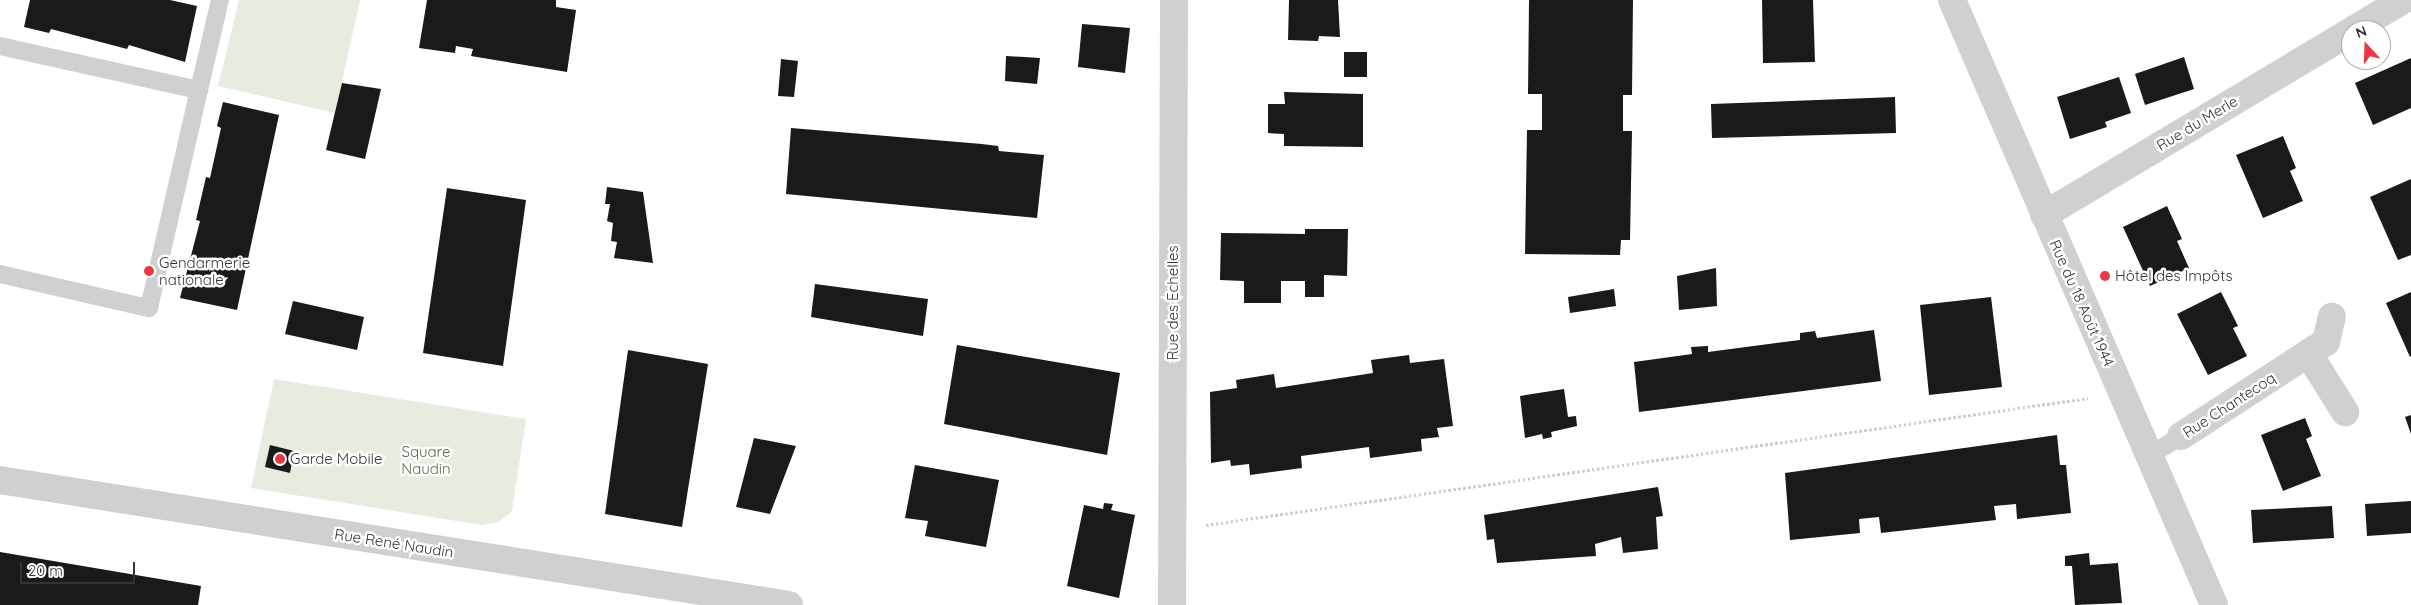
<!DOCTYPE html>
<html>
<head>
<meta charset="utf-8">
<style>
	body { margin:0 }
	#map { position:relative; width:2411px; height:605px; overflow:hidden; background:#fff; font-family:Quicksand,sans-serif }
	div>[style] { position:absolute }
	[style*='--x'] { left:calc(var(--x)*1px); top:calc(var(--y)*1px); width:calc(var(--w)*1px); rotate:calc(var(--a)*1deg) }
	.green>* { inset:0; background:#e6ecdf }
	.building>* { inset:0; background:#1a1a1a }
	.path>* { height:3px; margin-top:-1.5px; transform-origin:0; background:repeating-linear-gradient(90deg,#cdcdcd 0 2.5px,transparent 0 5px) }
	.service>* { height:18px; margin:-9px; padding:0 9px; transform-origin:9px; border-radius:9px; background:#d0d0d0 }
	.minor>* { height:28px; margin:-14px; padding:0 14px; transform-origin:14px; border-radius:14px; background:#d0d0d0 }
	.tertiary>* { height:28px; margin:-14px; padding:0 14px; transform-origin:14px; border-radius:14px; background:#d0d0d0 }
	.dots>* { width:14px; height:14px; translate:-50% -50%; box-sizing:border-box; border:2px solid #fff; border-radius:50% }
	span { translate:-50% -50%; white-space:nowrap; text-align:center; line-height:1.15; -webkit-text-stroke:5px #fff; paint-order:stroke }
	.street-label { font-size:15px; color:#333 }
	.poi-label { font-size:15px; color:#333 }
	.left { translate:0 -50%; text-align:left }
	.park-label { font-size:15px; color:#56703f }
	.north { position:absolute; left:2341px; top:20px; width:50px; height:50px; box-sizing:border-box; background:#fff; border:1px solid #adadad; border-radius:50%; rotate:340deg; font-size:14px; font-weight:700; line-height:20px; text-align:center; color:#333 }
	.north::after { content:''; display:block; margin:auto; width:18px; height:22px; background:#e63946; clip-path:polygon(50% 0,100% 100%,50% 72%,0 100%) }
	.scale { position:absolute; left:20px; top:562px; width:115px; height:22px; box-sizing:border-box; border:2px solid #333; border-top:0; padding-left:6px; font-size:15px; line-height:18px; white-space:nowrap; color:#333; -webkit-text-stroke:4px #fff; paint-order:stroke }
</style>
</head>
<body>
<div id="map">
	<div class="green">
		<i style="clip-path:polygon(239px 0,360px 0,335px 113px,218px 86px)"></i>
		<i style="clip-path:polygon(274px 379px,526px 419px,512px 511px,499px 522px,482px 525px,251px 488px)"></i>
	</div>
	<div class="building">
		<i style="clip-path:polygon(30px 0,170px 0,197px 6px,185px 62px,129px 45px,127px 49px,51px 29px,49px 33px,24px 27px)"></i>
		<i style="clip-path:polygon(427px 0,556px 0,556px 7px,576px 10px,567px 72px,471px 56px,473px 49px,456px 46px,455px 53px,419px 48px)"></i>
		<i style="clip-path:polygon(1289px 0,1338px 0,1340px 37px,1319px 36px,1318px 41px,1288px 40px)"></i>
		<i style="clip-path:polygon(1529px 0,1633px 0,1632px 95px,1623px 95px,1623px 131px,1632px 131px,1630px 240px,1621px 240px,1620px 255px,1525px 254px,1527px 130px,1542px 130px,1542px 94px,1528px 94px)"></i>
		<i style="clip-path:polygon(1762px 0,1813px 0,1815px 62px,1763px 63px)"></i>
		<i style="clip-path:polygon(1082px 24px,1130px 28px,1125px 73px,1078px 67px)"></i>
		<i style="clip-path:polygon(1344px 52px,1367px 52px,1367px 77px,1344px 77px)"></i>
		<i style="clip-path:polygon(1006px 56px,1040px 58px,1037px 84px,1005px 81px)"></i>
		<i style="clip-path:polygon(2184px 57px,2194px 89px,2145px 105px,2135px 74px)"></i>
		<i style="clip-path:polygon(2411px 58px,2411px 108px,2373px 125px,2355px 83px)"></i>
		<i style="clip-path:polygon(781px 59px,798px 61px,794px 97px,778px 96px)"></i>
		<i style="clip-path:polygon(2119px 77px,2131px 113px,2105px 122px,2107px 127px,2070px 139px,2057px 97px)"></i>
		<i style="clip-path:polygon(342px 83px,381px 89px,365px 159px,326px 150px)"></i>
		<i style="clip-path:polygon(1284px 92px,1363px 94px,1363px 147px,1284px 146px,1284px 134px,1268px 133px,1268px 104px,1285px 104px)"></i>
		<i style="clip-path:polygon(1895px 97px,1896px 133px,1712px 138px,1711px 104px)"></i>
		<i style="clip-path:polygon(223px 102px,279px 115px,237px 310px,180px 298px,200px 221px,196px 220px,206px 177px,210px 178px,221px 128px,217px 126px)"></i>
		<i style="clip-path:polygon(791px 128px,982px 144px,998px 146px,999px 151px,1044px 155px,1037px 218px,786px 194px)"></i>
		<i style="clip-path:polygon(2283px 136px,2296px 168px,2290px 171px,2303px 201px,2263px 218px,2236px 155px)"></i>
		<i style="clip-path:polygon(2411px 179px,2411px 255px,2398px 260px,2370px 197px)"></i>
		<i style="clip-path:polygon(607px 187px,643px 192px,653px 263px,614px 258px,617px 242px,611px 241px,613px 223px,607px 221px,610px 204px,605px 204px)"></i>
		<i style="clip-path:polygon(447px 188px,526px 200px,503px 366px,423px 353px)"></i>
		<i style="clip-path:polygon(2167px 206px,2182px 239px,2177px 241px,2189px 268px,2150px 286px,2123px 227px)"></i>
		<i style="clip-path:polygon(1305px 229px,1348px 229px,1347px 276px,1324px 275px,1324px 297px,1305px 297px,1305px 281px,1281px 281px,1281px 303px,1244px 303px,1244px 281px,1220px 280px,1221px 233px,1305px 234px)"></i>
		<i style="clip-path:polygon(1716px 268px,1717px 306px,1679px 310px,1677px 276px)"></i>
		<i style="clip-path:polygon(815px 284px,928px 299px,923px 336px,811px 317px)"></i>
		<i style="clip-path:polygon(1614px 289px,1616px 306px,1570px 313px,1568px 297px)"></i>
		<i style="clip-path:polygon(2221px 292px,2238px 326px,2233px 328px,2247px 356px,2208px 375px,2177px 314px)"></i>
		<i style="clip-path:polygon(2411px 292px,2411px 356px,2410px 357px,2386px 303px)"></i>
		<i style="clip-path:polygon(1991px 297px,2002px 387px,1929px 395px,1920px 305px)"></i>
		<i style="clip-path:polygon(293px 301px,364px 317px,357px 350px,285px 334px)"></i>
		<i style="clip-path:polygon(1874px 330px,1881px 381px,1639px 412px,1634px 362px,1692px 354px,1691px 347px,1708px 346px,1708px 352px,1800px 340px,1800px 333px,1815px 331px,1817px 338px)"></i>
		<i style="clip-path:polygon(957px 345px,1120px 373px,1107px 455px,944px 424px)"></i>
		<i style="clip-path:polygon(628px 350px,708px 364px,682px 527px,605px 514px)"></i>
		<i style="clip-path:polygon(1409px 355px,1410px 363px,1444px 359px,1453px 426px,1437px 428px,1439px 437px,1421px 439px,1422px 451px,1370px 458px,1369px 447px,1301px 456px,1302px 468px,1250px 475px,1249px 464px,1231px 466px,1230px 460px,1211px 463px,1210px 392px,1237px 388px,1236px 380px,1274px 374px,1276px 388px,1373px 373px,1371px 360px)"></i>
		<i style="clip-path:polygon(1564px 389px,1568px 417px,1576px 416px,1577px 426px,1551px 432px,1552px 437px,1543px 439px,1542px 434px,1525px 438px,1520px 396px)"></i>
		<i style="clip-path:polygon(2411px 415px,2411px 434px,2405px 417px)"></i>
		<i style="clip-path:polygon(2305px 418px,2312px 436px,2306px 439px,2321px 476px,2283px 491px,2261px 435px)"></i>
		<i style="clip-path:polygon(2057px 435px,2060px 465px,2066px 465px,2071px 513px,2017px 519px,2016px 504px,1994px 506px,1996px 520px,1881px 533px,1879px 517px,1859px 519px,1860px 533px,1790px 540px,1785px 473px)"></i>
		<i style="clip-path:polygon(754px 438px,796px 446px,770px 514px,736px 507px)"></i>
		<i style="clip-path:polygon(270px 445px,294px 451px,290px 473px,265px 467px)"></i>
		<i style="clip-path:polygon(915px 465px,999px 480px,986px 547px,925px 536px,928px 521px,905px 518px)"></i>
		<i style="clip-path:polygon(1658px 487px,1663px 516px,1656px 517px,1658px 549px,1623px 553px,1621px 537px,1595px 544px,1596px 556px,1497px 563px,1494px 539px,1487px 540px,1484px 515px)"></i>
		<i style="clip-path:polygon(2411px 501px,2411px 533px,2367px 536px,2365px 504px)"></i>
		<i style="clip-path:polygon(1104px 503px,1113px 504px,1111px 510px,1135px 515px,1119px 598px,1067px 586px,1084px 505px,1103px 509px)"></i>
		<i style="clip-path:polygon(2332px 506px,2334px 538px,2253px 543px,2251px 510px)"></i>
		<i style="clip-path:polygon(0 552px,201px 586px,198px 605px,0 605px)"></i>
		<i style="clip-path:polygon(2089px 553px,2090px 565px,2118px 563px,2122px 603px,2075px 605px,2072px 566px,2065px 566px,2065px 556px)"></i>
	</div>
	<div class="path">
		<i style="--x:1206;--y:525;--w:891;--a:-8.19"></i>
	</div>
	<div class="service">
		<i style="--x:0;--y:46;--w:204;--a:12.5"></i>
		<i style="--x:199;--y:90;--w:92;--a:-76.9"></i>
		<i style="--x:0;--y:274;--w:153;--a:12.9"></i>
		<i style="--x:149;--y:308;--w:224;--a:-77.1"></i>
		<i style="--x:2149;--y:456;--w:38;--a:-32"></i>
	</div>
	<div class="minor">
		<i style="--x:2353;--y:30;--w:58;--a:-31"></i>
		<i style="--x:2044;--y:215;--w:358;--a:-30.9"></i>
		<i style="--x:2308;--y:353;--w:70;--a:57.9"></i>
		<i style="--x:2181;--y:436;--w:173;--a:-33"></i>
		<i style="--x:2326;--y:342;--w:26;--a:-77"></i>
		<i style="--x:0;--y:480;--w:799;--a:9"></i>
		<i style="--x:1172;--y:605;--w:605;--a:-89.81"></i>
	</div>
	<div class="tertiary">
		<i style="--x:1952;--y:0;--w:659;--a:66.58"></i>
	</div>
	<div class="dots">
		<i style="left:149px;top:271px;background:#e63946"></i>
		<i style="left:2105px;top:276px;background:#e63946"></i>
		<i style="left:280px;top:459px;background:#e63946"></i>
	</div>
	<div class="street-label">
		<span style="left:2197px;top:123px;rotate:-31deg">Rue du Merle</span>
		<span style="left:1173px;top:303px;rotate:-90deg">Rue des Echelles</span>
		<span style="left:2082px;top:303px;rotate:66deg">Rue du 18 Août 1944</span>
		<span style="left:2229px;top:405px;rotate:-33deg">Rue Chantecoq</span>
		<span style="left:394px;top:543px;rotate:9deg">Rue René Naudin</span>
	</div>
	<div class="poi-label">
		<span class="left" style="left:159px;top:271px">Gendarmerie<br>nationale</span>
		<span class="left" style="left:2115px;top:276px">Hôtel des Impôts</span>
		<span class="left" style="left:290px;top:459px">Garde Mobile</span>
	</div>
	<div class="park-label">
		<span style="left:426px;top:460px">Square<br>Naudin</span>
	</div>
	<div class="north">N</div>
	<div class="scale">20 m</div>
</div>
</body>
</html>
